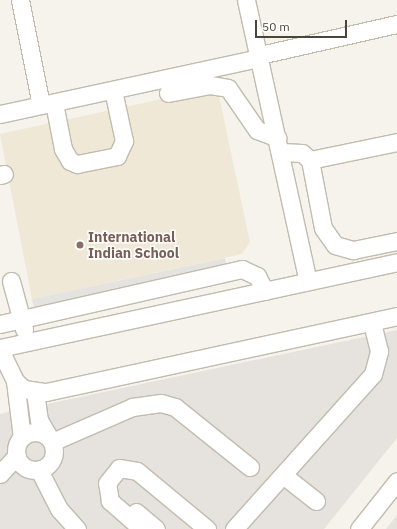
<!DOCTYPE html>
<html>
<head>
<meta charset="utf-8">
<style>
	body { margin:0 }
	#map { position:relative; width:397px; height:529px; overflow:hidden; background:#f6f3ec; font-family:"IBM Plex Sans",sans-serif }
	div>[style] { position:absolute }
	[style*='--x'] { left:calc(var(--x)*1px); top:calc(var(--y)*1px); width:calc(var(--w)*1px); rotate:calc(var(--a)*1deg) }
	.industrial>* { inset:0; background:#e6e2dd }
	.education>* { inset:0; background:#efe8d6 }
	.parking>* { inset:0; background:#e5e3e0 }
	.roads { filter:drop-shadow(1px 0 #c2bbae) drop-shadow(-1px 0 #c2bbae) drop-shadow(0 1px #c2bbae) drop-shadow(0 -1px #c2bbae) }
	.minor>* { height:17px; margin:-8.5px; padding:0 8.5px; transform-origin:8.5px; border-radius:8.5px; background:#fff }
	.minor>.ring { margin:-8.5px; padding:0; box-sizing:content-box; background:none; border:17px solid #fff; border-radius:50% }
	.dots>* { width:11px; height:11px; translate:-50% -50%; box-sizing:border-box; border:2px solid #fff; border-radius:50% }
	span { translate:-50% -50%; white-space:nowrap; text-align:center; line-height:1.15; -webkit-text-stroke:3px #fff; paint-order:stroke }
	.education-label { font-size:14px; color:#785e54; font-weight:700 }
	.left { translate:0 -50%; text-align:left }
	.scale { position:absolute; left:255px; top:20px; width:92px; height:18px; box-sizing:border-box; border:2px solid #4b4439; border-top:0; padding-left:5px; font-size:12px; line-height:14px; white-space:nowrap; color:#4b4439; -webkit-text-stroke:3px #fff; paint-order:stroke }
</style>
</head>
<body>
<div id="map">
	<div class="industrial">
		<i style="clip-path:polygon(397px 330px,397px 438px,324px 529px,0 529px,0 414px)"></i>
		<i style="clip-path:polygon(397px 515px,397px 529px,386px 529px)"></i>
	</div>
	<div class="education">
		<i style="clip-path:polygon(208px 89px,219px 96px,250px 242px,242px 254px,32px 299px,0 134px)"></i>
	</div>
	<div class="parking">
		<i style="clip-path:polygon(225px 258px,229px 277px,36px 318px,32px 299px)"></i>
	</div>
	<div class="roads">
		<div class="minor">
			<i style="--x:20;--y:0;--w:107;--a:78.7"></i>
			<i style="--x:246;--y:0;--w:288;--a:77.6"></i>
			<i style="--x:260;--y:55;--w:140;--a:-12.8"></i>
			<i style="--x:168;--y:93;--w:43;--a:-10.8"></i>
			<i style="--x:210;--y:85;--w:18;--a:9"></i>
			<i style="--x:228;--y:88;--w:51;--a:55.4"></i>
			<i style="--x:257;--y:130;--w:22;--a:21"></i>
			<i style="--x:54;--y:103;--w:47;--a:78.9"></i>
			<i style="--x:63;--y:149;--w:14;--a:60"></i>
			<i style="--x:70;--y:161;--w:8;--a:23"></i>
			<i style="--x:77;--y:164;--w:41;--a:-11.3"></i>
			<i style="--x:117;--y:156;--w:17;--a:-65"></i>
			<i style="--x:124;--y:141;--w:52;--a:-102.2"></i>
			<i style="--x:0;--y:114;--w:266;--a:-12.2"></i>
			<i style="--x:281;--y:152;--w:21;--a:3"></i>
			<i style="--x:302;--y:153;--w:11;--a:41"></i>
			<i style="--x:310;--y:160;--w:69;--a:79.2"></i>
			<i style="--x:323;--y:228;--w:21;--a:55"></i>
			<i style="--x:335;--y:245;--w:19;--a:16"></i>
			<i style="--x:353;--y:250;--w:45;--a:-11.6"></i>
			<i style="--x:310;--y:160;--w:89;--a:-11.7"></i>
			<i style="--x:0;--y:175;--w:4;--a:-14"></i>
			<i style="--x:11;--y:281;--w:50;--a:74.8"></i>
			<i style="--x:0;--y:324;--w:248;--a:-12.8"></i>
			<i style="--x:242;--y:269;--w:17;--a:25"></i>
			<i style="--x:257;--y:276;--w:17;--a:62"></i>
			<i style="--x:0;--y:348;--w:406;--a:-12.2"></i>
			<i style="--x:0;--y:350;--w:34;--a:64"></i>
			<i style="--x:15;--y:381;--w:12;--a:42"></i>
			<i style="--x:24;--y:389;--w:22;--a:8"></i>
			<i style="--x:46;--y:392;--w:359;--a:-12.2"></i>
			<i style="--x:15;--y:381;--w:57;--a:83"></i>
			<i style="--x:35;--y:392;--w:28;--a:82"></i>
			<i style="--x:39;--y:420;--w:20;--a:60"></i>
			<i class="ring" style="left:16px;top:432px;width:21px;height:21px"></i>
			<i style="--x:52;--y:442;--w:87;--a:-23.6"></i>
			<i style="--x:132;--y:407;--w:29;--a:-8"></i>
			<i style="--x:161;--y:403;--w:15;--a:16"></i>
			<i style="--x:175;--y:407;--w:96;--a:38.7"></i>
			<i style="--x:39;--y:470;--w:44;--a:62.9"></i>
			<i style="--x:59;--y:509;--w:27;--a:48"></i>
			<i style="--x:0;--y:474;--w:25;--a:-48"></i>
			<i style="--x:283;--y:475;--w:42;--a:38.2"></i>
			<i style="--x:136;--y:512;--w:26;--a:40"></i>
			<i style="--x:142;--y:529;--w:43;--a:-138.8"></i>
			<i style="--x:110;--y:501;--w:18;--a:-99"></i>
			<i style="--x:107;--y:483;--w:19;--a:-51"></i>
			<i style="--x:119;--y:468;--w:18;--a:9"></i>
			<i style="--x:137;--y:471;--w:91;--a:39.6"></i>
			<i style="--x:234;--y:529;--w:208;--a:-48.1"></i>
			<i style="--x:373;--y:374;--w:24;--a:-75"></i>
			<i style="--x:379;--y:351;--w:30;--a:-104"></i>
			<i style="--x:359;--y:529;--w:61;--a:-51.6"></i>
		</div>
	</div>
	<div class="dots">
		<i style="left:80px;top:245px;background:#8d6e63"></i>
	</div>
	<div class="education-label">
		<span class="left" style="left:88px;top:245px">International<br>Indian School</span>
	</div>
	<div class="scale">50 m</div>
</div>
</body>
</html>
